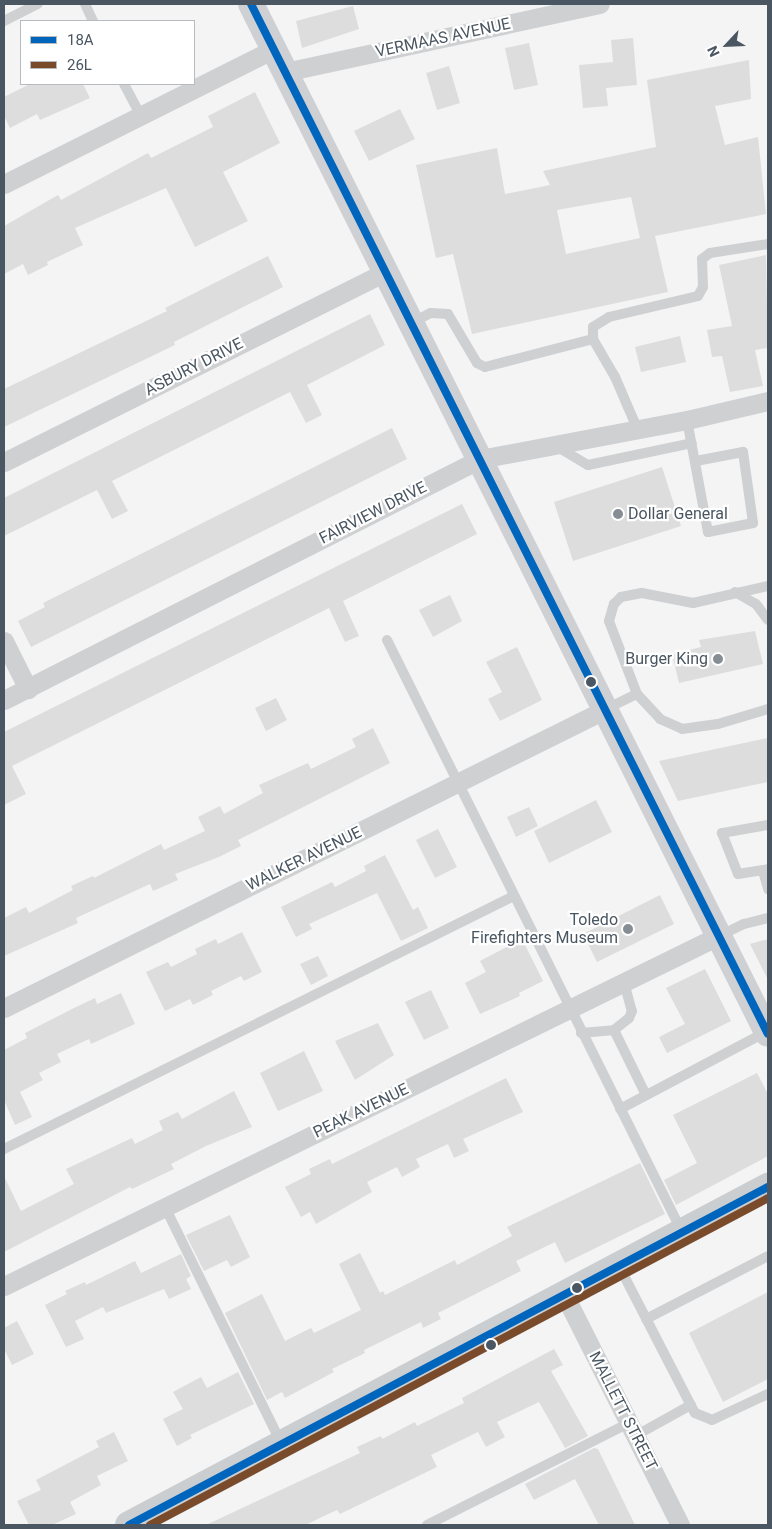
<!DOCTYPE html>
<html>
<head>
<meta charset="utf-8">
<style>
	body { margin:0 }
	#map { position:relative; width:772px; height:1529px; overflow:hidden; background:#f4f4f4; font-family:Roboto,sans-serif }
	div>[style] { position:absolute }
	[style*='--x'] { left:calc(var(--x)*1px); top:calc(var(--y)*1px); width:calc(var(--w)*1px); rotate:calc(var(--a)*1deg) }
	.building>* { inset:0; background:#ddddde }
	.service>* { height:10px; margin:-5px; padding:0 5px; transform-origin:5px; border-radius:5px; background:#ced0d2 }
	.minor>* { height:19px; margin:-9.5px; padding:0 9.5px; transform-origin:9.5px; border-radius:9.5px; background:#ced0d2 }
	.secondary>* { height:26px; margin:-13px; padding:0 13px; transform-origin:13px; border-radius:13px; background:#ced0d4 }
	.primary>* { height:28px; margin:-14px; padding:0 14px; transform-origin:14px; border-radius:14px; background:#caced1 }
	.bus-1>* { height:8px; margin:-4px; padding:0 4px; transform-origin:4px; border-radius:4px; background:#0065bd }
	.bus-2>* { height:8px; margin:-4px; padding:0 4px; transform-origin:4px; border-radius:4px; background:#7a4b2a }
	.dots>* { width:14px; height:14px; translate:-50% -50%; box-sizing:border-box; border:2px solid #fff; border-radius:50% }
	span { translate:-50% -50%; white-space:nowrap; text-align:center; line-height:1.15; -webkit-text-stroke:4.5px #fff; paint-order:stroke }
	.street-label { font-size:16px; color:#4a5661 }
	.poi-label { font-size:16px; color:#4a5661 }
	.left { translate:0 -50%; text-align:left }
	.right { translate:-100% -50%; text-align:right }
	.frame { position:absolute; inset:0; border:5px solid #4a5661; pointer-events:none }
	.legend { position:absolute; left:20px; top:20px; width:175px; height:65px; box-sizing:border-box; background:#fff; border:1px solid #b7bbc0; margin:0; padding:6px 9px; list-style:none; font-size:15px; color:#4a5661 }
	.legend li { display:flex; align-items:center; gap:10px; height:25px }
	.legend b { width:25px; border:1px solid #b7bbc0 }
	.north { position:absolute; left:702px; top:20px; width:50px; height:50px; -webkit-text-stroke:4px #fff; paint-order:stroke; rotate:245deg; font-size:14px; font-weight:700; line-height:20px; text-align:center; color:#4a5661 }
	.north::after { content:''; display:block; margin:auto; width:18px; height:22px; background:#4a5661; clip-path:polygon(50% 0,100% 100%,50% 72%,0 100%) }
</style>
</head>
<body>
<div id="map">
	<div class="building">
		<i style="clip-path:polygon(353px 6px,359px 29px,302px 48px,296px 21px)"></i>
		<i style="clip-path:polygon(633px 38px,637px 85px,606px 88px,608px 106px,583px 108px,579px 65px,613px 62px,611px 40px)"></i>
		<i style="clip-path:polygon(529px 43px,538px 85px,514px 90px,505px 48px)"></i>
		<i style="clip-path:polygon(evenodd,749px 60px,751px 99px,715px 106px,725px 145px,758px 137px,766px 214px,655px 236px,668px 292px,472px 334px,453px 254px,436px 258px,416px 165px,497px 148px,505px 194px,550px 185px,543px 171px,656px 147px,647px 80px,749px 60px,631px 197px,640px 238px,566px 254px,557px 210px,631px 197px)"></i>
		<i style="clip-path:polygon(449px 66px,460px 103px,437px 110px,426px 73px)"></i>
		<i style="clip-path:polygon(30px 84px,83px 84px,90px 98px,40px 120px,37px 114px,10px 128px,4px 116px,4px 97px)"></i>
		<i style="clip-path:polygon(255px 92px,280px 143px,223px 172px,248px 221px,195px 247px,166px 188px,75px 228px,83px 245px,47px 262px,48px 265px,28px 275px,23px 264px,4px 274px,4px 226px,58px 195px,61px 200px,148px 153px,151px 158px,213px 127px,208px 116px)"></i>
		<i style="clip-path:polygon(400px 109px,415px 139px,369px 161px,354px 131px)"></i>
		<i style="clip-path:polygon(766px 255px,768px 348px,755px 350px,763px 386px,730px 392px,722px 356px,712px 357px,707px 330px,732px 326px,719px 265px)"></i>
		<i style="clip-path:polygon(268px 256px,283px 287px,174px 342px,175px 345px,4px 427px,4px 389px,167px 311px,165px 308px)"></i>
		<i style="clip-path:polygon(370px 314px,385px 345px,307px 385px,322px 415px,306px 423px,290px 392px,112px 481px,128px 511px,112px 519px,97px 490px,4px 536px,4px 498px)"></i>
		<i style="clip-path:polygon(680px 336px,686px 362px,641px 372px,635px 347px)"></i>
		<i style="clip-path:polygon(392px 428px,407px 459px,31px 647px,18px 621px,45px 607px,43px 603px)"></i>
		<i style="clip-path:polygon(662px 467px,681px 526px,573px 561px,554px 502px)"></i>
		<i style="clip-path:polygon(462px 504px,477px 534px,343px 601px,359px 636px,345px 642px,329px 608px,12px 766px,26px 794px,4px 805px,4px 732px)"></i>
		<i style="clip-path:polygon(450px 595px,462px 621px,433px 637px,419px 610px)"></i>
		<i style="clip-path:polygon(755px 631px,763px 664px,679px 683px,672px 654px,701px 647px,699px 640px)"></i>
		<i style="clip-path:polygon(517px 647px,542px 700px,500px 721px,488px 699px,502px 692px,486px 662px)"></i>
		<i style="clip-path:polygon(276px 698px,287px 720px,266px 731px,255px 708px)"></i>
		<i style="clip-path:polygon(373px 728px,390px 763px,238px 840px,241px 846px,219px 857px,175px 874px,178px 880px,153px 891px,150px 884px,76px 918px,78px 923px,4px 956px,4px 918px,26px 907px,29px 913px,73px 890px,71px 886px,93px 876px,94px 878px,161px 844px,164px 850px,205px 831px,198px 817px,220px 806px,224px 814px,263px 793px,259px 785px,308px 763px,311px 769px,356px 747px,352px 739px)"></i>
		<i style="clip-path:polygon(768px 738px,768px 782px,678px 801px,659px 761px)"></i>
		<i style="clip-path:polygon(596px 800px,612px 832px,549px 863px,534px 831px)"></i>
		<i style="clip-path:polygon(529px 807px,538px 826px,516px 837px,507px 817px)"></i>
		<i style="clip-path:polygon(438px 829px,457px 867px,435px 878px,416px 840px)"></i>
		<i style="clip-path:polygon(385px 855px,413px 910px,418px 907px,428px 928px,401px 941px,377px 893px,309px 924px,312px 929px,296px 937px,281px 907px,332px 882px,335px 887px,366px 871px,364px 866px)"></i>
		<i style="clip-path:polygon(660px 895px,674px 924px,597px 962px,583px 934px)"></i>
		<i style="clip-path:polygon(242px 932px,262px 972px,244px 981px,241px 976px,211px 991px,213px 995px,193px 1005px,190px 999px,165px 1011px,146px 972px,168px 962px,171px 967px,197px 954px,195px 949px,216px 939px,218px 944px)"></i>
		<i style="clip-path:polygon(522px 939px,543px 981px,519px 993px,520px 996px,480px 1014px,465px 983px,486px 972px,480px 961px)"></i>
		<i style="clip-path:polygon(768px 939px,768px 980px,750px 944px)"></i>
		<i style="clip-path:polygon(318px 956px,328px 976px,311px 985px,300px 964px)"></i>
		<i style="clip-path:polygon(705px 969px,731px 1021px,667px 1053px,659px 1037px,685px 1024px,666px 988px)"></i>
		<i style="clip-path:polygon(431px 990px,449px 1028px,424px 1040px,405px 1002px)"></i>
		<i style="clip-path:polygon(121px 993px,135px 1024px,91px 1044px,89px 1039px,57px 1054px,61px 1062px,39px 1073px,43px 1080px,20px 1092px,32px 1117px,15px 1125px,4px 1100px,4px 1050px,27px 1038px,25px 1033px,74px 1008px,95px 998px,97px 1004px)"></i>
		<i style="clip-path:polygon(378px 1023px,394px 1055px,355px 1080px,335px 1041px)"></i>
		<i style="clip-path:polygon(304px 1051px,323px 1091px,278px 1111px,260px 1073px)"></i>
		<i style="clip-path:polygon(757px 1073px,768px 1094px,768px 1156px,676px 1205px,664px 1180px,697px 1163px,673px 1115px)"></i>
		<i style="clip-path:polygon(506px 1078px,523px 1112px,463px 1139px,469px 1151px,454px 1158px,448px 1144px,416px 1159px,420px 1167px,402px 1177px,397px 1167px,367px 1182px,372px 1192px,316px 1224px,310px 1212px,301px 1217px,285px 1187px,311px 1174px,309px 1169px,330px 1159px,332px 1164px)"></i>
		<i style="clip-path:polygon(234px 1091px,252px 1127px,206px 1146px,171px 1164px,174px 1169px,132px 1189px,130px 1187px,4px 1252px,4px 1176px,21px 1211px,74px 1184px,66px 1169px,132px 1138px,135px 1144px,163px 1130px,159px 1121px,178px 1112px,182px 1119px)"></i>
		<i style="clip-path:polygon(640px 1163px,665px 1214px,565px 1263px,555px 1242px,516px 1261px,521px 1271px,438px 1313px,441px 1319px,423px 1328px,421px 1322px,364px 1350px,365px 1353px,332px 1369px,334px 1372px,285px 1398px,282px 1392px,267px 1400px,225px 1313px,262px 1294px,285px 1341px,311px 1328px,314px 1333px,361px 1310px,339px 1264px,360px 1253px,380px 1293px,383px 1291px,385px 1295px,455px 1260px,457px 1265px,512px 1236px,507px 1227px)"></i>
		<i style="clip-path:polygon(230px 1215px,250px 1257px,231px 1267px,227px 1260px,204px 1271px,186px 1235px)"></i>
		<i style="clip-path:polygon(181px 1254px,191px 1276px,186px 1279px,191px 1289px,169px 1299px,164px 1289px,106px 1313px,103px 1307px,75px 1321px,84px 1339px,66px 1347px,45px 1305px,67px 1294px,65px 1291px,85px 1282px,86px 1285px,135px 1261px,141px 1273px)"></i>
		<i style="clip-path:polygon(768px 1292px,768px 1379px,723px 1402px,689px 1333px)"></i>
		<i style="clip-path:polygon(17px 1321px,34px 1354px,12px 1365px,4px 1349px,4px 1328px)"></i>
		<i style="clip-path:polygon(554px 1349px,563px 1365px,551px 1371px,588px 1436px,565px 1448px,539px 1402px,497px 1422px,505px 1437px,486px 1447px,478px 1432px,431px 1455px,437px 1467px,340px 1514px,337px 1510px,305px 1525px,206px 1525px,360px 1453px,357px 1447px,381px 1436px,382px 1439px,415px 1422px,417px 1426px,464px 1403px,462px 1398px)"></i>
		<i style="clip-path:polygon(238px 1372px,254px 1404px,190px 1435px,192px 1438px,177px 1446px,163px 1419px,183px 1409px,173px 1392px,201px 1377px,207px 1388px)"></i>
		<i style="clip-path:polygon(114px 1432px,128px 1461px,97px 1476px,101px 1485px,70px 1502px,76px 1514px,52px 1525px,29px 1525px,17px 1501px,41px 1490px,36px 1480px,99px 1447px,96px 1441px)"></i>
		<i style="clip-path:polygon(594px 1448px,598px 1449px,635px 1525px,599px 1525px,575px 1479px,534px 1500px,525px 1484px)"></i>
	</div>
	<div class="service">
		<i style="--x:85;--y:4;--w:19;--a:65"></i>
		<i style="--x:4;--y:21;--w:38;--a:-27"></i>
		<i style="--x:124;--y:84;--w:36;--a:62"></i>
		<i style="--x:411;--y:323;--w:22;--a:-27"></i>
		<i style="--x:431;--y:313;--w:17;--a:3"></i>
		<i style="--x:448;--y:314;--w:57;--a:59.4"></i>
		<i style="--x:477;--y:363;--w:9;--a:27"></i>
		<i style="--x:485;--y:367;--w:112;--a:-14.5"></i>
		<i style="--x:687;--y:420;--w:114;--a:79.4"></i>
		<i style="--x:708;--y:532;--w:46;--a:-11.3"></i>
		<i style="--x:753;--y:523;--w:72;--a:-98"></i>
		<i style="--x:743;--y:452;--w:48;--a:169.2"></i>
		<i style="--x:637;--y:428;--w:56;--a:-113.3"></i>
		<i style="--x:615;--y:377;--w:44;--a:-120.1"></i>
		<i style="--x:593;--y:339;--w:12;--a:-90"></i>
		<i style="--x:593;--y:327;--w:19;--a:-32"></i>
		<i style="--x:609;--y:317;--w:91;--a:-13.3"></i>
		<i style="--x:698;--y:296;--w:10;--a:-61"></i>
		<i style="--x:703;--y:287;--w:28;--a:-92"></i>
		<i style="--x:702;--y:259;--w:10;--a:-37"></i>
		<i style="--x:710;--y:253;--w:59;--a:-8.8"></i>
		<i style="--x:556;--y:446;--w:37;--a:31"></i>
		<i style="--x:588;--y:465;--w:106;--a:-11.9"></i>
		<i style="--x:735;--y:592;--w:24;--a:30"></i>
		<i style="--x:756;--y:604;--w:20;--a:53"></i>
		<i style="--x:387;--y:640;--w:661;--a:63.51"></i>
		<i style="--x:637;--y:694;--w:78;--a:-111"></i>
		<i style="--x:609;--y:621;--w:18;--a:-74"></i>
		<i style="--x:614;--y:604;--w:10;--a:-45"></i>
		<i style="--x:621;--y:597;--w:21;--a:-11"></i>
		<i style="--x:642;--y:593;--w:52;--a:11.1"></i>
		<i style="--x:693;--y:603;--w:77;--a:-12.8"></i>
		<i style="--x:606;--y:709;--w:34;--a:-26"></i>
		<i style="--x:637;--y:694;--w:34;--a:47"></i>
		<i style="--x:660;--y:719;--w:24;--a:24"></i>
		<i style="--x:682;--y:729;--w:36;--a:-8"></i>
		<i style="--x:718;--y:724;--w:52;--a:-16.7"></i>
		<i style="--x:768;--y:825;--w:47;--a:170.1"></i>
		<i style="--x:722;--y:833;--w:44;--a:68.7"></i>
		<i style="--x:738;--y:874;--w:30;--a:-9"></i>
		<i style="--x:763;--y:871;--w:19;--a:74"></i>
		<i style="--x:719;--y:936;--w:28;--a:-26"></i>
		<i style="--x:744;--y:924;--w:25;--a:-14"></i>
		<i style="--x:624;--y:982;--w:30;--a:75"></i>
		<i style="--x:632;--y:1011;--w:8;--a:113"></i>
		<i style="--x:629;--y:1018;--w:19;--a:141"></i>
		<i style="--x:614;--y:1030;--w:72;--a:63.8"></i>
		<i style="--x:581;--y:1033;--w:33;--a:-5"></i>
		<i style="--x:620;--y:1109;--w:165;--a:-27.8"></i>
		<i style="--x:4;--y:1149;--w:569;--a:-26.39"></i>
		<i style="--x:165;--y:1207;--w:263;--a:63.8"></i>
		<i style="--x:620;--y:1268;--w:163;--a:62.7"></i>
		<i style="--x:695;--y:1413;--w:18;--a:22"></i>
		<i style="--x:712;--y:1420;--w:62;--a:-24.9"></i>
		<i style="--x:646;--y:1319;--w:137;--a:-27.3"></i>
		<i style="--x:635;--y:1436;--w:64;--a:-29"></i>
		<i style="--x:427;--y:1525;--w:226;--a:-26.8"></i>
	</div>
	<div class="minor">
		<i style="--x:285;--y:72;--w:322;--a:-12.2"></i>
		<i style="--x:4;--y:184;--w:302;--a:-26.6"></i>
		<i style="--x:4;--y:462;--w:426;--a:-26.5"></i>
		<i style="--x:4;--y:641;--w:54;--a:63.4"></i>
		<i style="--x:4;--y:700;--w:534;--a:-26.85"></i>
		<i style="--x:480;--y:459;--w:211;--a:-10.7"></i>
		<i style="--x:687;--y:420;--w:83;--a:-13.2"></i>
		<i style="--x:4;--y:1008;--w:670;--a:-26.41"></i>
		<i style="--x:4;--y:1286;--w:795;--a:-26.11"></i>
		<i style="--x:565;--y:1296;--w:256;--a:63.3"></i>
	</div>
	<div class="secondary">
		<i style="--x:251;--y:4;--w:1152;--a:63.35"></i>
	</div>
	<div class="primary">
		<i style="--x:129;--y:1525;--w:723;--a:-27.88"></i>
	</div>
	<div class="bus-1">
		<i style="--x:251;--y:4;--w:1152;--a:63.35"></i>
		<i style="--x:129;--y:1525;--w:723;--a:-27.88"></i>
	</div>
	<div class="bus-2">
		<i style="--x:150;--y:1525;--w:699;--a:-27.88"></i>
	</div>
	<div class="dots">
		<i style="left:618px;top:514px;background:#868d94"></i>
		<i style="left:718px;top:659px;background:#868d94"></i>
		<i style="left:591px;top:682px;background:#4a5661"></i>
		<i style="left:628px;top:929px;background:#868d94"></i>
		<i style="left:577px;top:1288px;background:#4a5661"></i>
		<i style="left:491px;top:1345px;background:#4a5661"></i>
	</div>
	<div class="street-label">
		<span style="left:443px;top:38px;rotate:-12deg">VERMAAS AVENUE</span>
		<span style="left:194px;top:367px;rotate:-27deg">ASBURY DRIVE</span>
		<span style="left:373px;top:513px;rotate:-27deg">FAIRVIEW DRIVE</span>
		<span style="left:304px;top:859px;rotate:-26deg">WALKER AVENUE</span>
		<span style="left:361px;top:1111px;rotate:-26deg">PEAK AVENUE</span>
		<span style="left:623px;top:1411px;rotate:63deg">MALLETT STREET</span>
	</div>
	<div class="poi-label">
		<span class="left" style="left:628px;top:514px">Dollar General</span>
		<span class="right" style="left:708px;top:659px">Burger King</span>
		<span class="right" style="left:618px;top:929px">Toledo<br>Firefighters Museum</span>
	</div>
	<div class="frame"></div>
	<ul class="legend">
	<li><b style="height:6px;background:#0065bd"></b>18A</li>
	<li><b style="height:6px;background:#7a4b2a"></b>26L</li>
	</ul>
	<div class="north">N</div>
</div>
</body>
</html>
